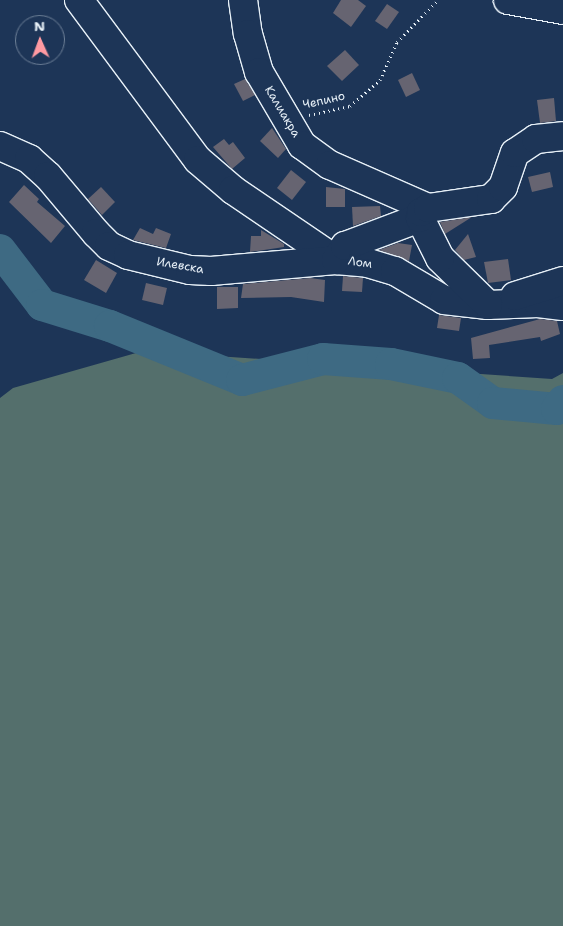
<!DOCTYPE html>
<html>
<head>
<meta charset="utf-8">
<style>
	body { margin:0 }
	#map { position:relative; width:563px; height:926px; overflow:hidden; background:#1d3557; font-family:"Shantell Sans",sans-serif }
	div>[style] { position:absolute }
	[style*='--x'] { left:calc(var(--x)*1px); top:calc(var(--y)*1px); width:calc(var(--w)*1px); rotate:calc(var(--a)*1deg) }
	.green>* { inset:0; background:#546f6c }
	.river>* { height:32px; margin:-16px; padding:0 16px; transform-origin:16px; border-radius:16px; background:#3e6a83 }
	.building>* { inset:0; background:#666471 }
	.path>* { height:3px; margin-top:-1.5px; transform-origin:0; background:repeating-linear-gradient(90deg,#e8f1f8 0 1px,transparent 0 5px) }
	.roads { filter:drop-shadow(1px 0 #e8f1f8) drop-shadow(-1px 0 #e8f1f8) drop-shadow(0 1px #e8f1f8) drop-shadow(0 -1px #e8f1f8) }
	.minor>* { height:28px; margin:-14px; padding:0 14px; transform-origin:14px; border-radius:14px; background:#1d3557 }
	span { translate:-50% -50%; white-space:nowrap; text-align:center; line-height:1.15; -webkit-text-stroke:4px #1d3557; paint-order:stroke }
	.street-label { font-size:12px; color:#e8f1f8 }
	.north { position:absolute; left:15px; top:15px; width:50px; height:50px; box-sizing:border-box; background:#1d3557; border:1px solid #6e8097; border-radius:50%; rotate:358deg; font-size:14px; font-weight:700; line-height:20px; text-align:center; color:#e8f1f8 }
	.north::after { content:''; display:block; margin:auto; width:18px; height:22px; background:#ff9aa2; clip-path:polygon(50% 0,100% 100%,50% 72%,0 100%) }
</style>
</head>
<body>
<div id="map">
	<div class="green">
		<i style="clip-path:polygon(143px 351px,552px 379px,563px 373px,563px 926px,0 926px,0 398px,13px 388px)"></i>
	</div>
	<div class="river">
		<i style="--x:0;--y:250;--w:69;--a:52.6"></i>
		<i style="--x:42;--y:305;--w:71;--a:17.2"></i>
		<i style="--x:110;--y:326;--w:143;--a:22.2"></i>
		<i style="--x:242;--y:380;--w:84;--a:-14.5"></i>
		<i style="--x:323;--y:359;--w:68;--a:4.2"></i>
		<i style="--x:391;--y:364;--w:68;--a:11.8"></i>
		<i style="--x:458;--y:378;--w:43;--a:35.5"></i>
		<i style="--x:493;--y:403;--w:64;--a:5.4"></i>
		<i style="--x:557;--y:409;--w:10;--a:-53"></i>
	</div>
	<div class="building">
		<i style="clip-path:polygon(341px 0,358px 0,366px 6px,351px 27px,333px 13px)"></i>
		<i style="clip-path:polygon(387px 4px,399px 12px,387px 29px,375px 21px)"></i>
		<i style="clip-path:polygon(345px 50px,359px 65px,342px 81px,327px 66px)"></i>
		<i style="clip-path:polygon(412px 73px,420px 90px,406px 97px,398px 80px)"></i>
		<i style="clip-path:polygon(245px 79px,255px 95px,243px 101px,234px 84px)"></i>
		<i style="clip-path:polygon(554px 98px,556px 121px,540px 123px,537px 100px)"></i>
		<i style="clip-path:polygon(272px 128px,286px 149px,278px 158px,260px 141px)"></i>
		<i style="clip-path:polygon(224px 139px,229px 145px,233px 142px,245px 158px,232px 169px,213px 147px)"></i>
		<i style="clip-path:polygon(291px 170px,306px 182px,292px 200px,277px 188px)"></i>
		<i style="clip-path:polygon(550px 172px,553px 187px,532px 192px,528px 177px)"></i>
		<i style="clip-path:polygon(24px 185px,39px 199px,37px 202px,65px 226px,51px 243px,9px 202px)"></i>
		<i style="clip-path:polygon(101px 187px,115px 202px,102px 215px,88px 199px)"></i>
		<i style="clip-path:polygon(326px 187px,345px 189px,345px 207px,326px 207px)"></i>
		<i style="clip-path:polygon(380px 206px,381px 216px,353px 226px,352px 207px)"></i>
		<i style="clip-path:polygon(472px 217px,445px 234px,440px 222px)"></i>
		<i style="clip-path:polygon(140px 228px,153px 234px,156px 228px,171px 234px,166px 248px,133px 240px)"></i>
		<i style="clip-path:polygon(261px 230px,284px 244px,284px 247px,250px 252px,251px 236px,261px 236px)"></i>
		<i style="clip-path:polygon(468px 234px,476px 257px,464px 260px,455px 250px)"></i>
		<i style="clip-path:polygon(398px 243px,412px 245px,409px 261px,379px 250px)"></i>
		<i style="clip-path:polygon(508px 259px,511px 280px,488px 283px,484px 262px)"></i>
		<i style="clip-path:polygon(96px 260px,117px 273px,106px 293px,84px 280px)"></i>
		<i style="clip-path:polygon(343px 276px,363px 278px,362px 292px,342px 291px)"></i>
		<i style="clip-path:polygon(310px 278px,325px 280px,324px 302px,291px 297px,241px 298px,243px 284px)"></i>
		<i style="clip-path:polygon(146px 283px,167px 288px,163px 305px,142px 300px)"></i>
		<i style="clip-path:polygon(217px 287px,238px 287px,238px 308px,217px 309px)"></i>
		<i style="clip-path:polygon(439px 315px,461px 318px,459px 331px,437px 328px)"></i>
		<i style="clip-path:polygon(540px 319px,557px 321px,560px 334px,541px 341px,540px 337px,489px 345px,490px 358px,473px 359px,471px 338px)"></i>
	</div>
	<div class="path">
		<i style="--x:309;--y:115;--w:42;--a:-12.4"></i>
		<i style="--x:350;--y:106;--w:40;--a:-41"></i>
		<i style="--x:380;--y:80;--w:42;--a:-65.9"></i>
		<i style="--x:397;--y:42;--w:59;--a:-45.7"></i>
	</div>
	<div class="roads">
		<div class="minor">
			<i style="--x:79;--y:0;--w:199;--a:53.4"></i>
			<i style="--x:198;--y:160;--w:46;--a:40.6"></i>
			<i style="--x:233;--y:190;--w:125;--a:34.2"></i>
			<i style="--x:336;--y:260;--w:32;--a:5"></i>
			<i style="--x:368;--y:263;--w:28;--a:17"></i>
			<i style="--x:395;--y:271;--w:57;--a:30.6"></i>
			<i style="--x:444;--y:300;--w:44;--a:6.5"></i>
			<i style="--x:488;--y:305;--w:50;--a:-2.3"></i>
			<i style="--x:538;--y:303;--w:25;--a:7"></i>
			<i style="--x:243;--y:0;--w:34;--a:82"></i>
			<i style="--x:248;--y:34;--w:40;--a:74"></i>
			<i style="--x:259;--y:72;--w:85;--a:59.5"></i>
			<i style="--x:302;--y:145;--w:34;--a:36"></i>
			<i style="--x:330;--y:165;--w:107;--a:23.7"></i>
			<i style="--x:508;--y:0;--w:56;--a:10.3"></i>
			<i style="--x:0;--y:146;--w:32;--a:24"></i>
			<i style="--x:29;--y:159;--w:25;--a:42"></i>
			<i style="--x:48;--y:176;--w:75;--a:49.9"></i>
			<i style="--x:96;--y:233;--w:18;--a:45"></i>
			<i style="--x:109;--y:246;--w:21;--a:25"></i>
			<i style="--x:128;--y:255;--w:64;--a:13.6"></i>
			<i style="--x:190;--y:270;--w:21;--a:3"></i>
			<i style="--x:211;--y:271;--w:125;--a:-5"></i>
			<i style="--x:336;--y:260;--w:17;--a:-57"></i>
			<i style="--x:345;--y:246;--w:80;--a:-20.5"></i>
			<i style="--x:515;--y:296;--w:50;--a:-17.4"></i>
			<i style="--x:488;--y:305;--w:67;--a:-135.6"></i>
			<i style="--x:440;--y:258;--w:45;--a:-116.6"></i>
			<i style="--x:420;--y:218;--w:6;--a:-81"></i>
			<i style="--x:421;--y:212;--w:8;--a:-30"></i>
			<i style="--x:428;--y:208;--w:64;--a:-8.1"></i>
			<i style="--x:491;--y:199;--w:17;--a:-45"></i>
			<i style="--x:503;--y:187;--w:36;--a:-71"></i>
			<i style="--x:515;--y:153;--w:25;--a:-34"></i>
			<i style="--x:536;--y:139;--w:27;--a:-6"></i>
		</div>
	</div>
	<div class="street-label">
		<span style="left:324px;top:101px;rotate:-13deg">Чепино</span>
		<span style="left:282px;top:112px;rotate:59deg">Калиакра</span>
		<span style="left:360px;top:263px;rotate:9deg">Лом</span>
		<span style="left:180px;top:266px;rotate:10deg">Илевска</span>
	</div>
	<div class="north">N</div>
</div>
</body>
</html>
